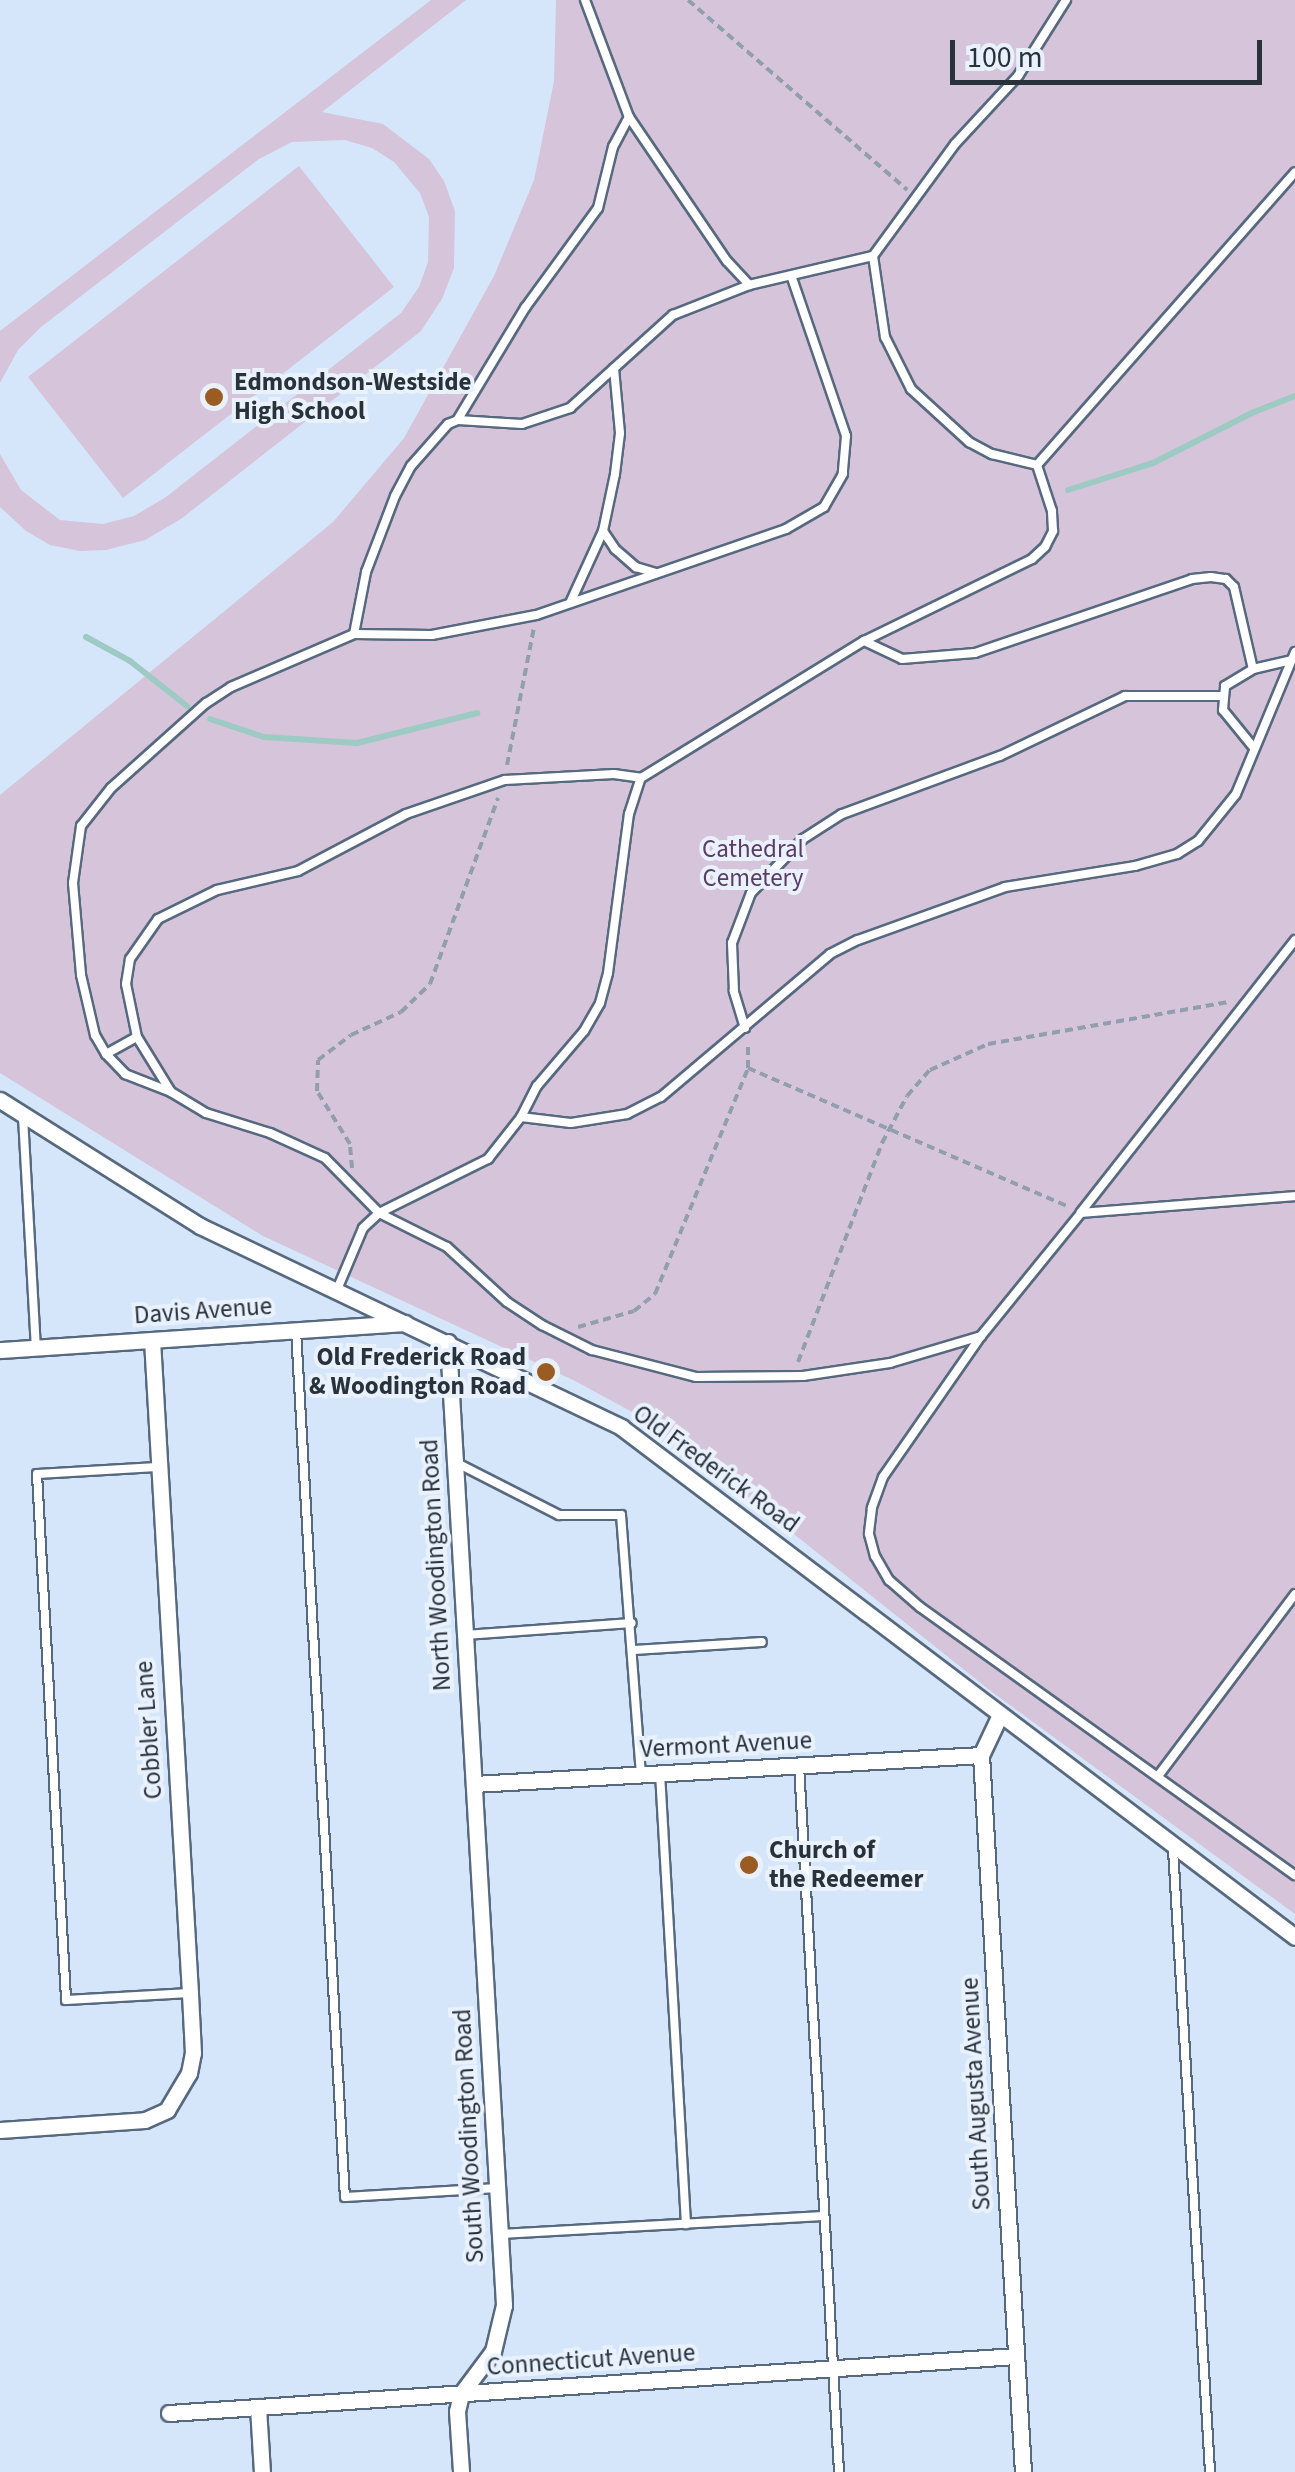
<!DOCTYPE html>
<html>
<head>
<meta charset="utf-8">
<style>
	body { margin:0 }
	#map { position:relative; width:1295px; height:2472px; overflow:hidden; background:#d5e6fa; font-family:"Source Sans 3",sans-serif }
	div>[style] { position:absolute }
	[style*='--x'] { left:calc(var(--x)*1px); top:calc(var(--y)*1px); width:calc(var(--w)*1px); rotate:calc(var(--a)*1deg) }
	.green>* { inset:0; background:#d6c5da }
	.stream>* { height:6px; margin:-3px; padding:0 3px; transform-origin:3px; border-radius:3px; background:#9ecac4 }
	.path>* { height:4px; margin-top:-2px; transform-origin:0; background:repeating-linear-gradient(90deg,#919eae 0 8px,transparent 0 13px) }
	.roads { filter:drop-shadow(2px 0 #57697f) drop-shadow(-2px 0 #57697f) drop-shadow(0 2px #57697f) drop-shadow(0 -2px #57697f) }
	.service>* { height:8px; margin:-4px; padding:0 4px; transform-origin:4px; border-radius:4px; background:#fff }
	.minor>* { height:15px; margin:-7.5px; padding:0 7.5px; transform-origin:7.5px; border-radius:7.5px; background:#fff }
	.dots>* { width:28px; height:28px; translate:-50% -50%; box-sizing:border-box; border:5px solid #e9f2fc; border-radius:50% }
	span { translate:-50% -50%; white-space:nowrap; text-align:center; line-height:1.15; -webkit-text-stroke:8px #e9f2fc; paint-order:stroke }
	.poi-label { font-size:25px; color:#29313b; font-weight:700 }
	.left { translate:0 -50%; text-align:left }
	.right { translate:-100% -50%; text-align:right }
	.park-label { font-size:25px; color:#5c3b64 }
	.street-label { font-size:25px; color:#29313b }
	.scale { position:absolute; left:950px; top:40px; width:312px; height:45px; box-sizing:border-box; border:5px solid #29313b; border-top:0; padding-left:12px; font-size:30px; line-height:35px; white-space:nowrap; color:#29313b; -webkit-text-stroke:8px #e9f2fc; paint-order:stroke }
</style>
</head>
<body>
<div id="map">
	<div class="green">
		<i style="clip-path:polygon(431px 0,466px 0,322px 112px,383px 124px,429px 159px,444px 181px,455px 211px,454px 268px,442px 299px,421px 331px,181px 519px,145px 540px,106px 550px,80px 551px,50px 545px,26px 531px,0 507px,0 454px,21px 490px,60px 520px,103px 524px,134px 516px,166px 497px,401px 313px,419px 287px,428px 262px,429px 217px,420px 193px,394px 162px,372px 148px,345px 140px,292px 142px,259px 159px,41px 327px,18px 350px,0 383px,0 331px)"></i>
		<i style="clip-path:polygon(556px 0,1295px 0,1295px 1914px,992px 1692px,691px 1452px,634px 1413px,575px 1381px,263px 1236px,0 1073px,0 795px,333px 522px,404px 438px,494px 276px,534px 180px,554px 81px)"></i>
		<i style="clip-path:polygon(299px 166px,394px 287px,123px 498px,28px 377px)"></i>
	</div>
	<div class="stream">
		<i style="--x:1068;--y:490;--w:89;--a:-17.6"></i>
		<i style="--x:1153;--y:463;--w:113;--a:-26.8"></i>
		<i style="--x:1254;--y:412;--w:44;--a:-21.3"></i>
		<i style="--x:86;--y:637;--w:50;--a:28.6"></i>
		<i style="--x:130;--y:661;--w:73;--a:38.3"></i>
		<i style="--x:210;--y:719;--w:57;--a:18.4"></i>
		<i style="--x:264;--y:737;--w:93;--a:3.7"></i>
		<i style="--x:357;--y:743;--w:124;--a:-14"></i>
	</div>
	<div class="path">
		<i style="--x:688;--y:0;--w:290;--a:40.9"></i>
		<i style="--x:507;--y:765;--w:141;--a:-78.9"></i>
		<i style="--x:748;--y:1068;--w:350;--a:23.4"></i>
		<i style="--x:352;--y:1168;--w:24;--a:-95"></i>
		<i style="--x:350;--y:1144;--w:62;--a:-121.9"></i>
		<i style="--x:317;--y:1091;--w:31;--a:-88"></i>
		<i style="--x:318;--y:1060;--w:41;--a:-37.1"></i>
		<i style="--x:351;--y:1035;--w:55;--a:-24.7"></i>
		<i style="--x:401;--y:1012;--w:40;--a:-44"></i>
		<i style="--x:430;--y:984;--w:198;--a:-69.9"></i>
		<i style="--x:578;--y:1327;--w:58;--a:-15.9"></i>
		<i style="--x:634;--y:1311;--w:27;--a:-39"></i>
		<i style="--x:655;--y:1294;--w:244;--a:-67.6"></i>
		<i style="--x:748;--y:1068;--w:26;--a:-90"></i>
		<i style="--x:798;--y:1362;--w:235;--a:-69"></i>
		<i style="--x:882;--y:1143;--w:53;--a:-62"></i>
		<i style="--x:907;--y:1096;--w:35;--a:-49"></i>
		<i style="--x:930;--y:1070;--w:64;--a:-24.1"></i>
		<i style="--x:988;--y:1044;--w:244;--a:-9.9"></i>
	</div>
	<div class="roads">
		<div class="service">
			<i style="--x:585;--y:0;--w:125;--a:69.4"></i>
			<i style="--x:629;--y:117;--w:174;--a:55.8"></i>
			<i style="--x:727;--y:261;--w:33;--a:47"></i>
			<i style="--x:749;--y:285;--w:127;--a:-13.2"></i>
			<i style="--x:873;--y:256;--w:139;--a:-53.8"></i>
			<i style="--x:955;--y:144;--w:93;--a:-47.2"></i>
			<i style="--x:1018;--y:76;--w:90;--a:-57.7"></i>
			<i style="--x:873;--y:256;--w:82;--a:81.6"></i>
			<i style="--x:885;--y:337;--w:58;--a:63.4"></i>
			<i style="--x:911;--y:389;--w:79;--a:42.4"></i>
			<i style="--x:969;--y:442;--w:26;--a:28"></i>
			<i style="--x:992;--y:454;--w:46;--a:13.7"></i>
			<i style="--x:1037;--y:465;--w:390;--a:-48.6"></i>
			<i style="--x:792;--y:278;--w:167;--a:71.1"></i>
			<i style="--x:846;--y:436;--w:38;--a:95"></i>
			<i style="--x:843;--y:474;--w:38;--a:120"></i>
			<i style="--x:824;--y:507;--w:44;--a:149.9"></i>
			<i style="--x:786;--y:529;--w:264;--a:161"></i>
			<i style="--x:536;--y:615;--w:106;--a:169.1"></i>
			<i style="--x:432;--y:635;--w:78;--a:-179.3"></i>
			<i style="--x:354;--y:634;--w:134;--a:156.7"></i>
			<i style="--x:231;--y:687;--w:30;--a:147"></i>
			<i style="--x:206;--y:703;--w:127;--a:138.2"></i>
			<i style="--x:111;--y:788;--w:48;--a:128.3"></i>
			<i style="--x:81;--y:826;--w:58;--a:98"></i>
			<i style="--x:73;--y:883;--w:92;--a:85"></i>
			<i style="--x:81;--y:975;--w:62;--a:76.9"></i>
			<i style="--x:95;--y:1035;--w:22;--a:60"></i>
			<i style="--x:106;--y:1054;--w:28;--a:46"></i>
			<i style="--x:125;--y:1074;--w:49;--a:21.4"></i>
			<i style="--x:171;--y:1092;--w:41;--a:31"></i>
			<i style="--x:206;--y:1113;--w:67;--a:17.4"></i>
			<i style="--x:270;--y:1133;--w:60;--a:24.4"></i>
			<i style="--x:325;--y:1158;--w:77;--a:45.5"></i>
			<i style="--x:379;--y:1213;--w:76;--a:26.6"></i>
			<i style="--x:447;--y:1247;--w:81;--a:42.5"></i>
			<i style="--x:507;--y:1302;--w:42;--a:33.3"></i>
			<i style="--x:542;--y:1325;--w:56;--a:26.6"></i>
			<i style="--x:592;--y:1350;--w:107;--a:14.6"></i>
			<i style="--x:696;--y:1377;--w:107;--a:-0.5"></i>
			<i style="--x:803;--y:1376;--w:88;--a:-8.5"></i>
			<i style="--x:890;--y:1363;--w:95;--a:-16.5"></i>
			<i style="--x:981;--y:1336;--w:159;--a:-50.9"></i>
			<i style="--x:1081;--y:1213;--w:215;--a:-4.5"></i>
			<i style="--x:458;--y:419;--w:130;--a:-58.9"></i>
			<i style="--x:525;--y:308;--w:124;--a:-53.9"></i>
			<i style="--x:598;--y:208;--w:63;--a:-76.2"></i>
			<i style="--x:613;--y:147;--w:34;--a:-62"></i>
			<i style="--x:603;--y:531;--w:22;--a:56"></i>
			<i style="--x:615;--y:549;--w:28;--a:41"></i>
			<i style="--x:636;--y:567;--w:21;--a:17"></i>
			<i style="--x:571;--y:601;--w:77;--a:-65.4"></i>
			<i style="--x:603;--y:531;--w:58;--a:-78.1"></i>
			<i style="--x:615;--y:474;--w:41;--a:-83"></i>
			<i style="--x:620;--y:433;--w:65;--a:-95.3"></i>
			<i style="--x:354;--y:634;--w:63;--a:-79"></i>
			<i style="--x:366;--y:572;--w:81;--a:-69.1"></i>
			<i style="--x:395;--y:496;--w:34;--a:-62"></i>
			<i style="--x:411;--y:466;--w:56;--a:-48.6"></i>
			<i style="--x:448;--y:424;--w:11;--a:-22"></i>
			<i style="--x:458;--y:420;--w:64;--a:3.6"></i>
			<i style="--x:522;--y:424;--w:51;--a:-18.4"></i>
			<i style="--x:570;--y:408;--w:139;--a:-42.1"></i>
			<i style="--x:673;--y:315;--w:82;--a:-21.5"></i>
			<i style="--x:864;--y:641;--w:42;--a:25.3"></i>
			<i style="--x:902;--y:659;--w:73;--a:-4.7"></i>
			<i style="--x:975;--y:653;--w:229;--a:-18.8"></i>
			<i style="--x:1192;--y:579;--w:19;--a:-6"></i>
			<i style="--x:1211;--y:577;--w:15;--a:8"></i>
			<i style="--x:1226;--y:579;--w:11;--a:45"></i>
			<i style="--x:1234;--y:587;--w:84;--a:77"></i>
			<i style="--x:1254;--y:748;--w:49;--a:-129.2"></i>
			<i style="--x:1223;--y:710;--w:24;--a:-85"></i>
			<i style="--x:1225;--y:686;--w:33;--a:-31"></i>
			<i style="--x:1253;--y:669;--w:37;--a:-13"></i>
			<i style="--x:745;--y:1028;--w:39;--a:-107"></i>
			<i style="--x:734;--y:991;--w:48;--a:-92.4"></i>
			<i style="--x:732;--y:943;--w:53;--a:-69.2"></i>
			<i style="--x:751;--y:893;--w:75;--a:-46.1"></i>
			<i style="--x:803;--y:839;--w:46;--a:-32.7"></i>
			<i style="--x:842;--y:814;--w:168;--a:-20.2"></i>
			<i style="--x:1000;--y:756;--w:139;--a:-25.6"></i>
			<i style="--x:1125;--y:696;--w:97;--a:0"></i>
			<i style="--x:106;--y:1054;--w:35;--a:-29"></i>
			<i style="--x:171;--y:1092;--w:65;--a:-121.7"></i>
			<i style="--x:137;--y:1037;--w:54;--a:-101.7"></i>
			<i style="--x:126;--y:984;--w:25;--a:-81"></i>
			<i style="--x:130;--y:959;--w:49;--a:-55"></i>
			<i style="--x:158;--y:919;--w:66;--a:-26.2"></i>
			<i style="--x:217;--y:890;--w:83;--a:-13.2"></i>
			<i style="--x:298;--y:871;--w:122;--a:-27.8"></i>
			<i style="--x:406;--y:814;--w:105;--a:-19"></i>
			<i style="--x:505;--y:780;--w:109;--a:-3.2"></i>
			<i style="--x:614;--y:774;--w:27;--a:8"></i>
			<i style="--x:641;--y:778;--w:262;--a:-31.6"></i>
			<i style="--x:864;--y:641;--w:187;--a:-26"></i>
			<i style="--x:1032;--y:559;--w:18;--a:-43"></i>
			<i style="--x:1045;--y:547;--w:18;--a:-63"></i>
			<i style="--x:1053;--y:531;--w:20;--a:-93"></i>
			<i style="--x:1052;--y:511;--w:48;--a:-108.1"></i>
			<i style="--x:23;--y:1117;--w:230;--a:86.8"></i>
			<i style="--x:521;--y:1117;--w:50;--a:6.8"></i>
			<i style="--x:571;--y:1123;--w:57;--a:-9.1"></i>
			<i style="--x:627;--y:1114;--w:38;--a:-27"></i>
			<i style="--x:661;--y:1097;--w:221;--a:-40.2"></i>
			<i style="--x:830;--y:954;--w:31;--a:-27"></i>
			<i style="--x:858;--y:940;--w:156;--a:-19.8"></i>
			<i style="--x:1005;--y:887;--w:132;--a:-9.2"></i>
			<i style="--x:1135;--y:866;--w:44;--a:-15.9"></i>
			<i style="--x:1177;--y:854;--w:25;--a:-32"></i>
			<i style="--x:1198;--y:841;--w:60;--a:-51"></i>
			<i style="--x:1236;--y:794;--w:154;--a:-67.4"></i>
			<i style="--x:1081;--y:1212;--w:346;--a:-51.8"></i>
			<i style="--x:336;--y:1292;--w:69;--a:-67.1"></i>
			<i style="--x:363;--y:1228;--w:22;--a:-43"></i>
			<i style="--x:379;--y:1213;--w:122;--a:-26.4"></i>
			<i style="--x:488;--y:1159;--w:53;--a:-51.8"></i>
			<i style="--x:521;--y:1117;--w:35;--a:-63"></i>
			<i style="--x:537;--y:1086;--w:72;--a:-49.5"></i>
			<i style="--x:584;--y:1031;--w:32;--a:-60"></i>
			<i style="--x:600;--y:1003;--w:31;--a:-75"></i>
			<i style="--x:608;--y:973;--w:160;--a:-82.5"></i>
			<i style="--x:629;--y:814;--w:38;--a:-72"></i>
			<i style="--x:296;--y:1330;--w:868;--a:86.77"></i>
			<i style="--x:345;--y:2197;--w:153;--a:-3.4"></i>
			<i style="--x:981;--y:1336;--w:172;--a:124.8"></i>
			<i style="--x:883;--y:1477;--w:33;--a:110"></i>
			<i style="--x:872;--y:1508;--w:26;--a:97"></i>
			<i style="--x:869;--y:1534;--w:23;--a:75"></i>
			<i style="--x:875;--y:1556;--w:28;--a:60"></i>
			<i style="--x:889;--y:1580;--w:41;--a:41.1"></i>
			<i style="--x:920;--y:1607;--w:461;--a:35.6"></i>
			<i style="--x:455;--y:1462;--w:117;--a:27"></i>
			<i style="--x:559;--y:1515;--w:62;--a:0"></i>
			<i style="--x:621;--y:1515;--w:260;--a:85.6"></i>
			<i style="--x:157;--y:1467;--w:120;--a:176.7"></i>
			<i style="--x:37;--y:1474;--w:527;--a:86.84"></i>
			<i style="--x:66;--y:2000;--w:124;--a:-3.2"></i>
			<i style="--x:465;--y:1635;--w:167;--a:-4.1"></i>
			<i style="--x:634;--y:1650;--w:128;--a:-3.6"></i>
			<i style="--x:799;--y:1765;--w:708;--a:86.76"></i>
			<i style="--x:660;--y:1773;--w:452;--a:86.7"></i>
			<i style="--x:1158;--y:1776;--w:228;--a:-53"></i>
			<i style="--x:1173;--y:1849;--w:624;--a:86.6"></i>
			<i style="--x:500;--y:2234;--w:324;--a:-3.2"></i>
		</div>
		<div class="minor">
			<i style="--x:0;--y:1100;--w:236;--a:32.2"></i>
			<i style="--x:200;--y:1226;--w:467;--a:25.5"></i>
			<i style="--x:621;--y:1427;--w:845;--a:37.11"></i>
			<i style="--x:448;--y:1342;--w:965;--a:86.67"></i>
			<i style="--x:504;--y:2305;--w:47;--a:103.4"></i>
			<i style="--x:493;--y:2351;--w:54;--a:126.7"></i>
			<i style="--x:461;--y:2394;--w:17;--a:103"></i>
			<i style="--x:457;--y:2411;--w:61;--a:86.2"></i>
			<i style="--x:0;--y:1350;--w:406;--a:-3.8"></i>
			<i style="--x:999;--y:1717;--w:42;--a:115.3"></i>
			<i style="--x:981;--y:1755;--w:718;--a:86.65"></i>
			<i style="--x:474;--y:1784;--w:508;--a:-3.27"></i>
			<i style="--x:0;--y:2130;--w:145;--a:-3.9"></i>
			<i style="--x:145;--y:2120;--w:24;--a:-24"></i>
			<i style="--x:167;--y:2110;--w:43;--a:-59.3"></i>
			<i style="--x:189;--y:2073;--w:20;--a:-79"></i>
			<i style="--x:193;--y:2053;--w:60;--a:-92.9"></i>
			<i style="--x:190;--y:1993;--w:654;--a:-93.33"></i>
			<i style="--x:258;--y:2407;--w:65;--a:86.5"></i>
			<i style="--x:169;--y:2413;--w:849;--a:-3.85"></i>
		</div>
	</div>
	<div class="dots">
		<i style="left:214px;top:397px;background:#9a5c22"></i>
		<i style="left:546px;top:1372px;background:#9a5c22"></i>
		<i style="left:749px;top:1865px;background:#9a5c22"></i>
	</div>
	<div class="poi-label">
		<span class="left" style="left:234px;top:397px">Edmondson-Westside<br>High School</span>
		<span class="right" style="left:526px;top:1372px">Old Frederick Road<br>&amp; Woodington Road</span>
		<span class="left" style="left:769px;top:1865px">Church of<br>the Redeemer</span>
	</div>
	<div class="park-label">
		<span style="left:753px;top:864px">Cathedral<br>Cemetery</span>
	</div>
	<div class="street-label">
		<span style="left:203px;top:1311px;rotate:-4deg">Davis Avenue</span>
		<span style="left:716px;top:1469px;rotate:36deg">Old Frederick Road</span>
		<span style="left:436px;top:1565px;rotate:-93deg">North Woodington Road</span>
		<span style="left:149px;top:1730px;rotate:-94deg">Cobbler Lane</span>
		<span style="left:726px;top:1745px;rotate:-3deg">Vermont Avenue</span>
		<span style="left:976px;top:2094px;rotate:-93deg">South Augusta Avenue</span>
		<span style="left:469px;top:2136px;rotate:-93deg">South Woodington Road</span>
		<span style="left:591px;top:2360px;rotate:-4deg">Connecticut Avenue</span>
	</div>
	<div class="scale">100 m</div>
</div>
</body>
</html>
